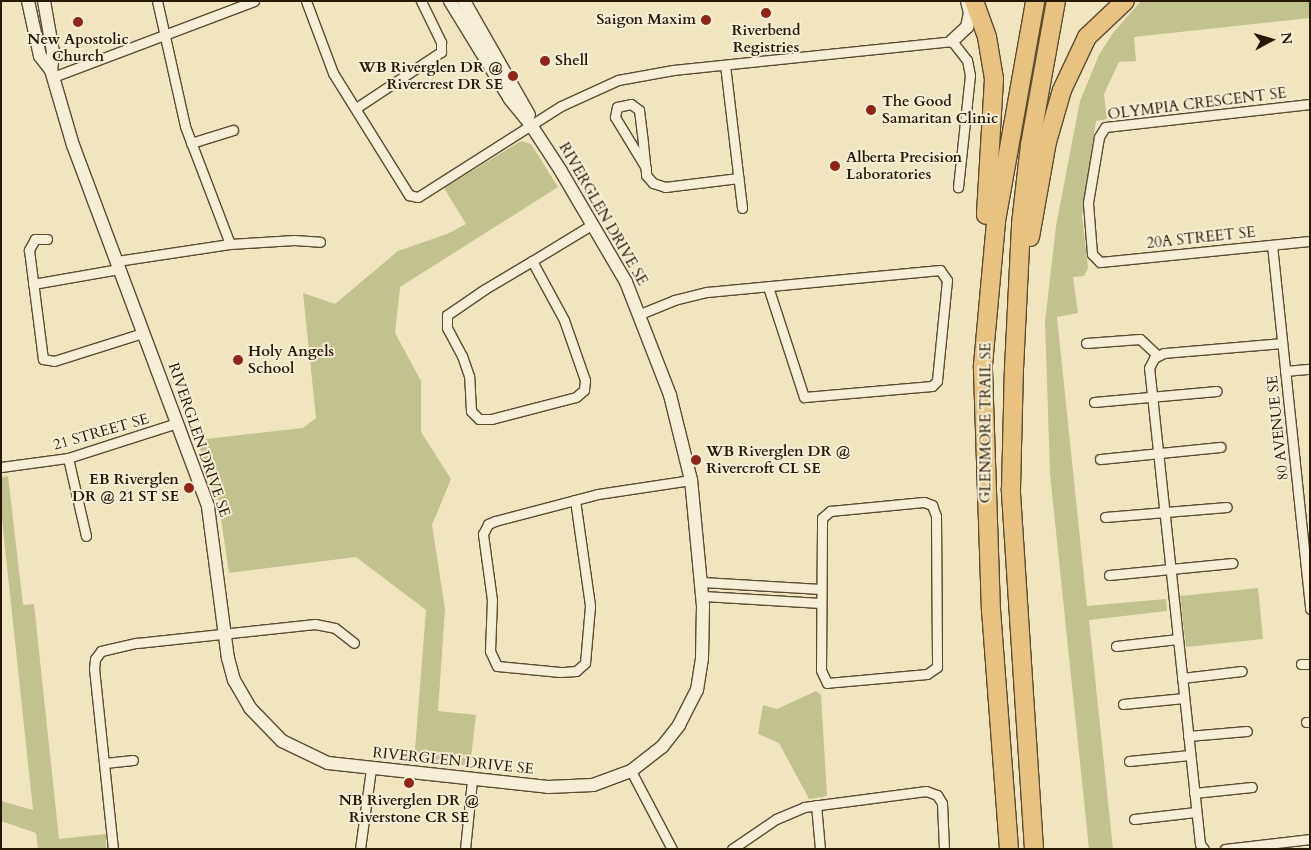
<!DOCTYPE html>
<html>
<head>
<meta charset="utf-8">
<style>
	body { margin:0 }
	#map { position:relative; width:1311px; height:850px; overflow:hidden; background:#f1e5c0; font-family:Cardo,serif }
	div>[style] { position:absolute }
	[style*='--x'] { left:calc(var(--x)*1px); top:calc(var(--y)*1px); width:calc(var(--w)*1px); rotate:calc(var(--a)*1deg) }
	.green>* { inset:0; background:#c1c28d }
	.roads { filter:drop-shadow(1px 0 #5a4b31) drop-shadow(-1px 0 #5a4b31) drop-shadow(0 1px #5a4b31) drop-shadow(0 -1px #5a4b31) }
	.street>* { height:9px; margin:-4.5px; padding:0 4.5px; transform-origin:4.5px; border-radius:4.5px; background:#f6eed6 }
	.secondary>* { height:12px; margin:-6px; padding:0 6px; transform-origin:6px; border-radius:6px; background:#f6eed6 }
	.highway>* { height:18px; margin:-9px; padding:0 9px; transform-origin:9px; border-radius:9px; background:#e8c280 }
	.dots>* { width:14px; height:14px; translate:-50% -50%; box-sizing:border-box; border:2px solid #f6eed6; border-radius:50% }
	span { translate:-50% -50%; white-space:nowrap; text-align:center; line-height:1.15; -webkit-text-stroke:4px #f6eed6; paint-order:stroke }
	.poi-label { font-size:15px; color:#281801; font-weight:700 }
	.right { translate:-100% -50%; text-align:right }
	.left { translate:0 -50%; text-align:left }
	.street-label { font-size:15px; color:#281801 }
	.frame { position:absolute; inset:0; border:2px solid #281801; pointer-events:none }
	.north { position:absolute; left:1246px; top:15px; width:50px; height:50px; -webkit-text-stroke:4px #f6eed6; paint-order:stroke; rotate:84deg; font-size:14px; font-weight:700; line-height:20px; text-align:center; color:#281801 }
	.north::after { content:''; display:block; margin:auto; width:18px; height:22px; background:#281801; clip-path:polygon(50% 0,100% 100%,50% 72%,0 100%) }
</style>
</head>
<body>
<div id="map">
	<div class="green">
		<i style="clip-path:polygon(1141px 1px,1310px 1px,1310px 18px,1134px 37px,1136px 61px,1119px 62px,1104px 94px,1107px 119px,1096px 121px,1082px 215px,1088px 268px,1084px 276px,1073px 277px,1078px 313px,1057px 317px,1087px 606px,1166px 599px,1167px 611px,1089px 620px,1113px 849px,1089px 849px,1050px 474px,1045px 322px,1056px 226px,1080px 101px,1099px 55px,1113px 33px)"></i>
		<i style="clip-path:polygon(521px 141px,531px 144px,558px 187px,400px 287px,395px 333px,421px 381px,421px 432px,451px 479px,432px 525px,445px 609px,438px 711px,476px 715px,470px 766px,414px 762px,426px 610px,356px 557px,229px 573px,219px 505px,197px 440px,303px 428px,316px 418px,303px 293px,335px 304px,398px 251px,447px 234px,466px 224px,444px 188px)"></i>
		<i style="clip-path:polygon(8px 476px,23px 605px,34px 604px,59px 839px,106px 834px,106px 849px,38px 849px,36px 833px,1px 821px,1px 801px,33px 810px,1px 510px,1px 477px)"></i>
		<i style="clip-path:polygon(1258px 588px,1263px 639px,1186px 647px,1180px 596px)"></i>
		<i style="clip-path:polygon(816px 691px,821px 695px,827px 796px,809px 799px,779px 743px,758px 734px,763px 705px,777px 709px)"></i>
	</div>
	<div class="roads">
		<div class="street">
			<i style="--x:306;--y:1;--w:77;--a:69.4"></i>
			<i style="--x:333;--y:73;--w:144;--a:58.1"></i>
			<i style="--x:409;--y:195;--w:9;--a:13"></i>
			<i style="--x:418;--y:197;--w:169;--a:-32.5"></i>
			<i style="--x:561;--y:106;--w:63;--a:-24.5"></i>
			<i style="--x:618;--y:80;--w:56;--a:-10.3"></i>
			<i style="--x:673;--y:70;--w:281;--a:-5.9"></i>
			<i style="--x:952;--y:41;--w:24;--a:52"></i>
			<i style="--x:967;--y:60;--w:15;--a:79"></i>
			<i style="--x:970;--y:75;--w:113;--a:96.1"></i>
			<i style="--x:725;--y:65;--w:144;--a:83.2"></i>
			<i style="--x:53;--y:77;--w:215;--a:-20.7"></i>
			<i style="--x:1310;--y:104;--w:206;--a:173.6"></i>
			<i style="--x:1105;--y:127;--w:12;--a:121"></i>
			<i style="--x:1099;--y:137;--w:67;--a:99.5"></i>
			<i style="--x:1088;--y:203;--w:51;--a:85.5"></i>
			<i style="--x:1092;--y:254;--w:11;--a:45"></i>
			<i style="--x:1100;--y:262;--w:211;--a:-5.7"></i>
			<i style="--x:356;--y:108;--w:102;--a:-33.4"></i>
			<i style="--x:441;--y:52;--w:10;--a:-90"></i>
			<i style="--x:441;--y:42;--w:46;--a:-116"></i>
			<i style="--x:191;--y:143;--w:44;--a:-17.2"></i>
			<i style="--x:646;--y:168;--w:60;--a:-121.3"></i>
			<i style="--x:615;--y:117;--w:10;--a:-79"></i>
			<i style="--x:617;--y:107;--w:14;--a:-12"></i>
			<i style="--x:631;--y:104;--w:10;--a:37"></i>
			<i style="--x:639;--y:110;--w:34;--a:83"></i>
			<i style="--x:643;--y:144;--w:31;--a:84"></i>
			<i style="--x:646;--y:175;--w:11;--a:49"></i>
			<i style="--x:653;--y:183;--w:13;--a:18"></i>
			<i style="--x:665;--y:187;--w:74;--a:-7"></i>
			<i style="--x:47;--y:239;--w:12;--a:180"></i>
			<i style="--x:35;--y:239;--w:13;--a:119"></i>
			<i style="--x:29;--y:250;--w:110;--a:82.7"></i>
			<i style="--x:43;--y:359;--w:11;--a:10"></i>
			<i style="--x:54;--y:361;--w:93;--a:-17.5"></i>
			<i style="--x:230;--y:244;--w:64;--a:-3.6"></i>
			<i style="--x:294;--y:240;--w:26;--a:4"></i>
			<i style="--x:1272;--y:245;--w:366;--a:84"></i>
			<i style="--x:117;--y:261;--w:114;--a:-8.6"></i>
			<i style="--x:230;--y:244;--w:126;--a:-110.9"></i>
			<i style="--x:185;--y:126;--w:128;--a:-102.6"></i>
			<i style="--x:532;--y:261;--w:67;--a:61.5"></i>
			<i style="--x:564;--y:320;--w:64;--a:70.7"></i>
			<i style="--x:585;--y:380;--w:10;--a:96"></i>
			<i style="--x:584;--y:390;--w:11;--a:139"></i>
			<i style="--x:576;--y:397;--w:88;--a:165.5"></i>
			<i style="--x:491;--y:419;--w:12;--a:180"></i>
			<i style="--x:479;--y:419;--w:11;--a:-135"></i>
			<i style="--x:471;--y:411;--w:35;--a:-93"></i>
			<i style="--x:469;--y:376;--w:21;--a:-109"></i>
			<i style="--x:462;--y:356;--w:32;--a:-118"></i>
			<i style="--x:447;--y:328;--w:13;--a:-90"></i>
			<i style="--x:447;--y:315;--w:46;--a:-34.4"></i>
			<i style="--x:485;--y:289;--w:55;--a:-30.8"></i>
			<i style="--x:532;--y:261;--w:71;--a:-31.2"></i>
			<i style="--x:33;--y:284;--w:87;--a:-9.9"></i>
			<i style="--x:640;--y:314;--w:37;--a:-22"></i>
			<i style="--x:674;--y:300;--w:34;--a:-14"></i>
			<i style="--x:707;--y:292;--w:234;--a:-5.4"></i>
			<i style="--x:940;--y:270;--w:12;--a:55"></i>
			<i style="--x:947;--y:280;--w:101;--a:95.7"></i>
			<i style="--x:937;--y:381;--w:7;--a:135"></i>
			<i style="--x:932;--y:386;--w:128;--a:175.1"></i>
			<i style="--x:804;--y:397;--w:116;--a:-108.1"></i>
			<i style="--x:1086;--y:343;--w:54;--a:-4.2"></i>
			<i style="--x:1140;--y:339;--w:23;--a:43"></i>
			<i style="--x:1285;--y:371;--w:25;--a:-5"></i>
			<i style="--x:1094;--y:402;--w:123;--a:-5.1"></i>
			<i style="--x:68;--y:458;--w:80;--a:77"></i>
			<i style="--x:1100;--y:459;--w:121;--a:-5.7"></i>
			<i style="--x:1;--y:467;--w:68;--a:-7.7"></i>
			<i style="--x:68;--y:458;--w:114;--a:-17.8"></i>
			<i style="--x:575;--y:500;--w:107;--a:81.9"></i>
			<i style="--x:590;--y:606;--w:57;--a:95"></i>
			<i style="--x:585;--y:663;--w:12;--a:138"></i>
			<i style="--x:576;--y:671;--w:16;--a:176"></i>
			<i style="--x:560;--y:672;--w:63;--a:-174.6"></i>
			<i style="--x:497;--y:666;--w:17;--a:-115"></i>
			<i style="--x:490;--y:651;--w:51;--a:-87.8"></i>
			<i style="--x:492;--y:600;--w:67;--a:-97.8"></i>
			<i style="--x:483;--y:534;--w:11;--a:-63"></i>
			<i style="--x:488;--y:524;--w:8;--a:-23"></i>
			<i style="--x:495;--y:521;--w:106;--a:-14.7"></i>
			<i style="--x:598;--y:494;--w:94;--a:-8.6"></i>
			<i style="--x:924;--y:502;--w:9;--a:21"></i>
			<i style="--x:932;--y:505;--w:12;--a:70"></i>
			<i style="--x:936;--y:516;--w:151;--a:89.6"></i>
			<i style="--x:937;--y:667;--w:12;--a:145"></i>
			<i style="--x:927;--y:674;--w:100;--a:174.9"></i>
			<i style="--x:827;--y:683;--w:14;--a:-115"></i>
			<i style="--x:821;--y:670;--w:152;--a:-89.6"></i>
			<i style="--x:822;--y:518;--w:11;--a:-41"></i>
			<i style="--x:830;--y:511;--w:94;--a:-5.5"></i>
			<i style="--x:1105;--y:517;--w:122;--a:-4.7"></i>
			<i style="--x:1109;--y:575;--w:124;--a:-5.6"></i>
			<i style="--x:702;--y:582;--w:119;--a:3.4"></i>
			<i style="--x:703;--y:596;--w:118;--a:3.4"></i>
			<i style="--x:1116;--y:646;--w:62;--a:-6.4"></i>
			<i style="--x:1301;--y:664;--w:9;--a:0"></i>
			<i style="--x:1182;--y:678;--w:60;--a:-6.7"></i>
			<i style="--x:1123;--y:704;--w:61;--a:-5.6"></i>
			<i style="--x:1306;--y:722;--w:4;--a:0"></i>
			<i style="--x:1188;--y:736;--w:59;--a:-4.8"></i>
			<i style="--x:1129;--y:761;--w:61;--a:-5.6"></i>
			<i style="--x:105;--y:763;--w:28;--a:-6"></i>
			<i style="--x:631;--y:771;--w:88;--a:62.3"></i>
			<i style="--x:1194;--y:793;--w:58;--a:-5.9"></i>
			<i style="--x:816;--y:805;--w:44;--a:84.8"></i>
			<i style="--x:1134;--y:819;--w:62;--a:-6.4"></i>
			<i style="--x:113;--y:849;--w:181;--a:-96"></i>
			<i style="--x:94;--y:669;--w:10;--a:-84"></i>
			<i style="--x:95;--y:659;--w:10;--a:-53"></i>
			<i style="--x:101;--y:651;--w:37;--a:-13"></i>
			<i style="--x:137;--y:643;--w:179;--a:-6.1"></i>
			<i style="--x:315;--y:624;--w:20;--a:11"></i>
			<i style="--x:335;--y:628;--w:24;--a:38"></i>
			<i style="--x:360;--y:849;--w:81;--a:-82.2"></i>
			<i style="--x:465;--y:849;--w:69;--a:-84.2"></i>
			<i style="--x:732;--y:849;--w:53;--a:-34.3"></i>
			<i style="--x:776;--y:819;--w:30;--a:-23"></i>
			<i style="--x:804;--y:807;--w:123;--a:-7.5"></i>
			<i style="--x:926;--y:791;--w:12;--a:20"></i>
			<i style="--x:937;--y:795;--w:9;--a:58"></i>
			<i style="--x:942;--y:803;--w:46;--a:87.5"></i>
			<i style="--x:1204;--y:849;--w:6;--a:-129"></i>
			<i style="--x:1200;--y:844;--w:479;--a:-96.1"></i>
			<i style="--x:1149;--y:368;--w:11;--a:-63"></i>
			<i style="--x:1154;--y:358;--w:11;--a:-27"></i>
			<i style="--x:1164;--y:353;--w:118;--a:-4.8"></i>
			<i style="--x:1225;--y:849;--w:86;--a:-6.7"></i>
		</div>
		<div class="secondary">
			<i style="--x:28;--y:1;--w:56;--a:77.7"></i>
			<i style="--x:40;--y:56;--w:18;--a:52"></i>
			<i style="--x:44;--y:1;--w:52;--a:80"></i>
			<i style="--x:53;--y:52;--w:18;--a:96"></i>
			<i style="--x:51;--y:70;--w:78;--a:73.7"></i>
			<i style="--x:73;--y:145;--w:386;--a:69.5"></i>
			<i style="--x:208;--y:507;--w:152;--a:82.5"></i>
			<i style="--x:228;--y:658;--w:23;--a:75"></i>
			<i style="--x:234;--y:680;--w:32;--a:60"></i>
			<i style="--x:250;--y:708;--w:46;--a:45.9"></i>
			<i style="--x:282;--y:741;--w:51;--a:25.6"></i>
			<i style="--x:328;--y:763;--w:221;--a:6.2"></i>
			<i style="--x:548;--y:787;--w:45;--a:-2.5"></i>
			<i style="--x:593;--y:785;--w:40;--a:-20.2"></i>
			<i style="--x:631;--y:771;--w:39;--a:-38"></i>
			<i style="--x:662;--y:747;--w:28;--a:-52"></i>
			<i style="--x:679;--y:725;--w:39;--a:-63"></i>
			<i style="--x:697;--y:690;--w:32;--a:-81"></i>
			<i style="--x:702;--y:658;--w:52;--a:-88.9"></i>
			<i style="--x:703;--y:606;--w:127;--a:-95.4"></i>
			<i style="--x:691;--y:480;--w:88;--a:-103.9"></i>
			<i style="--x:670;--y:395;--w:121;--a:-111.3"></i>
			<i style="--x:626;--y:282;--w:129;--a:-120.4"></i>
			<i style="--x:561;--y:171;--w:55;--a:-123.1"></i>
			<i style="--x:531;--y:125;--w:33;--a:-129"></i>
			<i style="--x:510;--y:99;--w:115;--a:-121.5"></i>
			<i style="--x:464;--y:1;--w:131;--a:60.3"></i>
			<i style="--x:952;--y:41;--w:21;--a:-43"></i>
			<i style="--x:967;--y:27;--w:14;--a:-78"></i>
			<i style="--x:970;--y:13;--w:12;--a:-104"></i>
		</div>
		<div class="highway">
			<i style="--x:974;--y:1;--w:38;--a:70"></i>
			<i style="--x:987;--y:37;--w:43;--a:80.5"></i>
			<i style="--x:994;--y:79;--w:136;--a:93.4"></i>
			<i style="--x:1030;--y:237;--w:97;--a:-79.9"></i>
			<i style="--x:1047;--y:142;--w:54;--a:-73.9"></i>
			<i style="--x:1062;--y:90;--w:59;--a:-64.7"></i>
			<i style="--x:1087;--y:37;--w:52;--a:-43.5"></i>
			<i style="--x:1009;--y:849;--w:238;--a:-94.3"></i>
			<i style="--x:991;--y:612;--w:247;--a:-91.9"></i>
			<i style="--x:983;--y:365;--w:145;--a:-84.8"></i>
			<i style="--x:996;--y:221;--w:223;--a:-79.9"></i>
			<i style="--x:1034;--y:849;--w:361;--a:-93.7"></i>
			<i style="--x:1011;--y:489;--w:120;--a:-88.6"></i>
			<i style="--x:1014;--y:369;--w:145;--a:-87.2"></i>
			<i style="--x:1021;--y:224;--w:80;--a:-83.5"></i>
			<i style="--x:1030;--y:145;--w:146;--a:-79.8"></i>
		</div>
	</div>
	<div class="dots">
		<i style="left:766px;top:13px;background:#8f2418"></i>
		<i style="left:706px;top:20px;background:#8f2418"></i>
		<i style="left:78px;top:22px;background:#8f2418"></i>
		<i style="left:545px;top:61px;background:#8f2418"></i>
		<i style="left:513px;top:76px;background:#8f2418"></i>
		<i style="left:871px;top:110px;background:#8f2418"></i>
		<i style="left:835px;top:166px;background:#8f2418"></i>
		<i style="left:238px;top:360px;background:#8f2418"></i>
		<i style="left:696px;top:460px;background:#8f2418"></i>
		<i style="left:189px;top:488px;background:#8f2418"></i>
		<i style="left:409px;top:783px;background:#8f2418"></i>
	</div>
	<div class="poi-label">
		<span class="right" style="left:696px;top:20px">Saigon Maxim</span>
		<span style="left:766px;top:39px">Riverbend<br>Registries</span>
		<span style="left:78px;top:48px">New Apostolic<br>Church</span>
		<span class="left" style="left:555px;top:61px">Shell</span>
		<span class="right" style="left:503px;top:76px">WB Riverglen DR @<br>Rivercrest DR SE</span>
		<span class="left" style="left:882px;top:110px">The Good<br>Samaritan Clinic</span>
		<span class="left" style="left:846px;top:166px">Alberta Precision<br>Laboratories</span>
		<span class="left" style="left:248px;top:360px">Holy Angels<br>School</span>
		<span class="left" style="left:706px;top:460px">WB Riverglen DR @<br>Rivercroft CL SE</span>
		<span class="right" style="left:179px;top:488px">EB Riverglen<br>DR @ 21 ST SE</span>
		<span style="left:409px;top:809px">NB Riverglen DR @<br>Riverstone CR SE</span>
	</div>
	<div class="street-label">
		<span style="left:1197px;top:104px;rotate:-7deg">OLYMPIA CRESCENT SE</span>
		<span style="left:603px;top:214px;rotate:60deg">RIVERGLEN DRIVE SE</span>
		<span style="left:1201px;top:238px;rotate:-6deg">20A STREET SE</span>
		<span style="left:986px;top:423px;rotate:-90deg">GLENMORE TRAIL SE</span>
		<span style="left:1278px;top:428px;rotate:-96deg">80 AVENUE SE</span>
		<span style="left:101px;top:432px;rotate:-16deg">21 STREET SE</span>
		<span style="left:199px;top:440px;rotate:71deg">RIVERGLEN DRIVE SE</span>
		<span style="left:453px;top:761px;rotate:6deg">RIVERGLEN DRIVE SE</span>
	</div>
	<div class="frame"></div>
	<div class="north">N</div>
</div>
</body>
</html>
